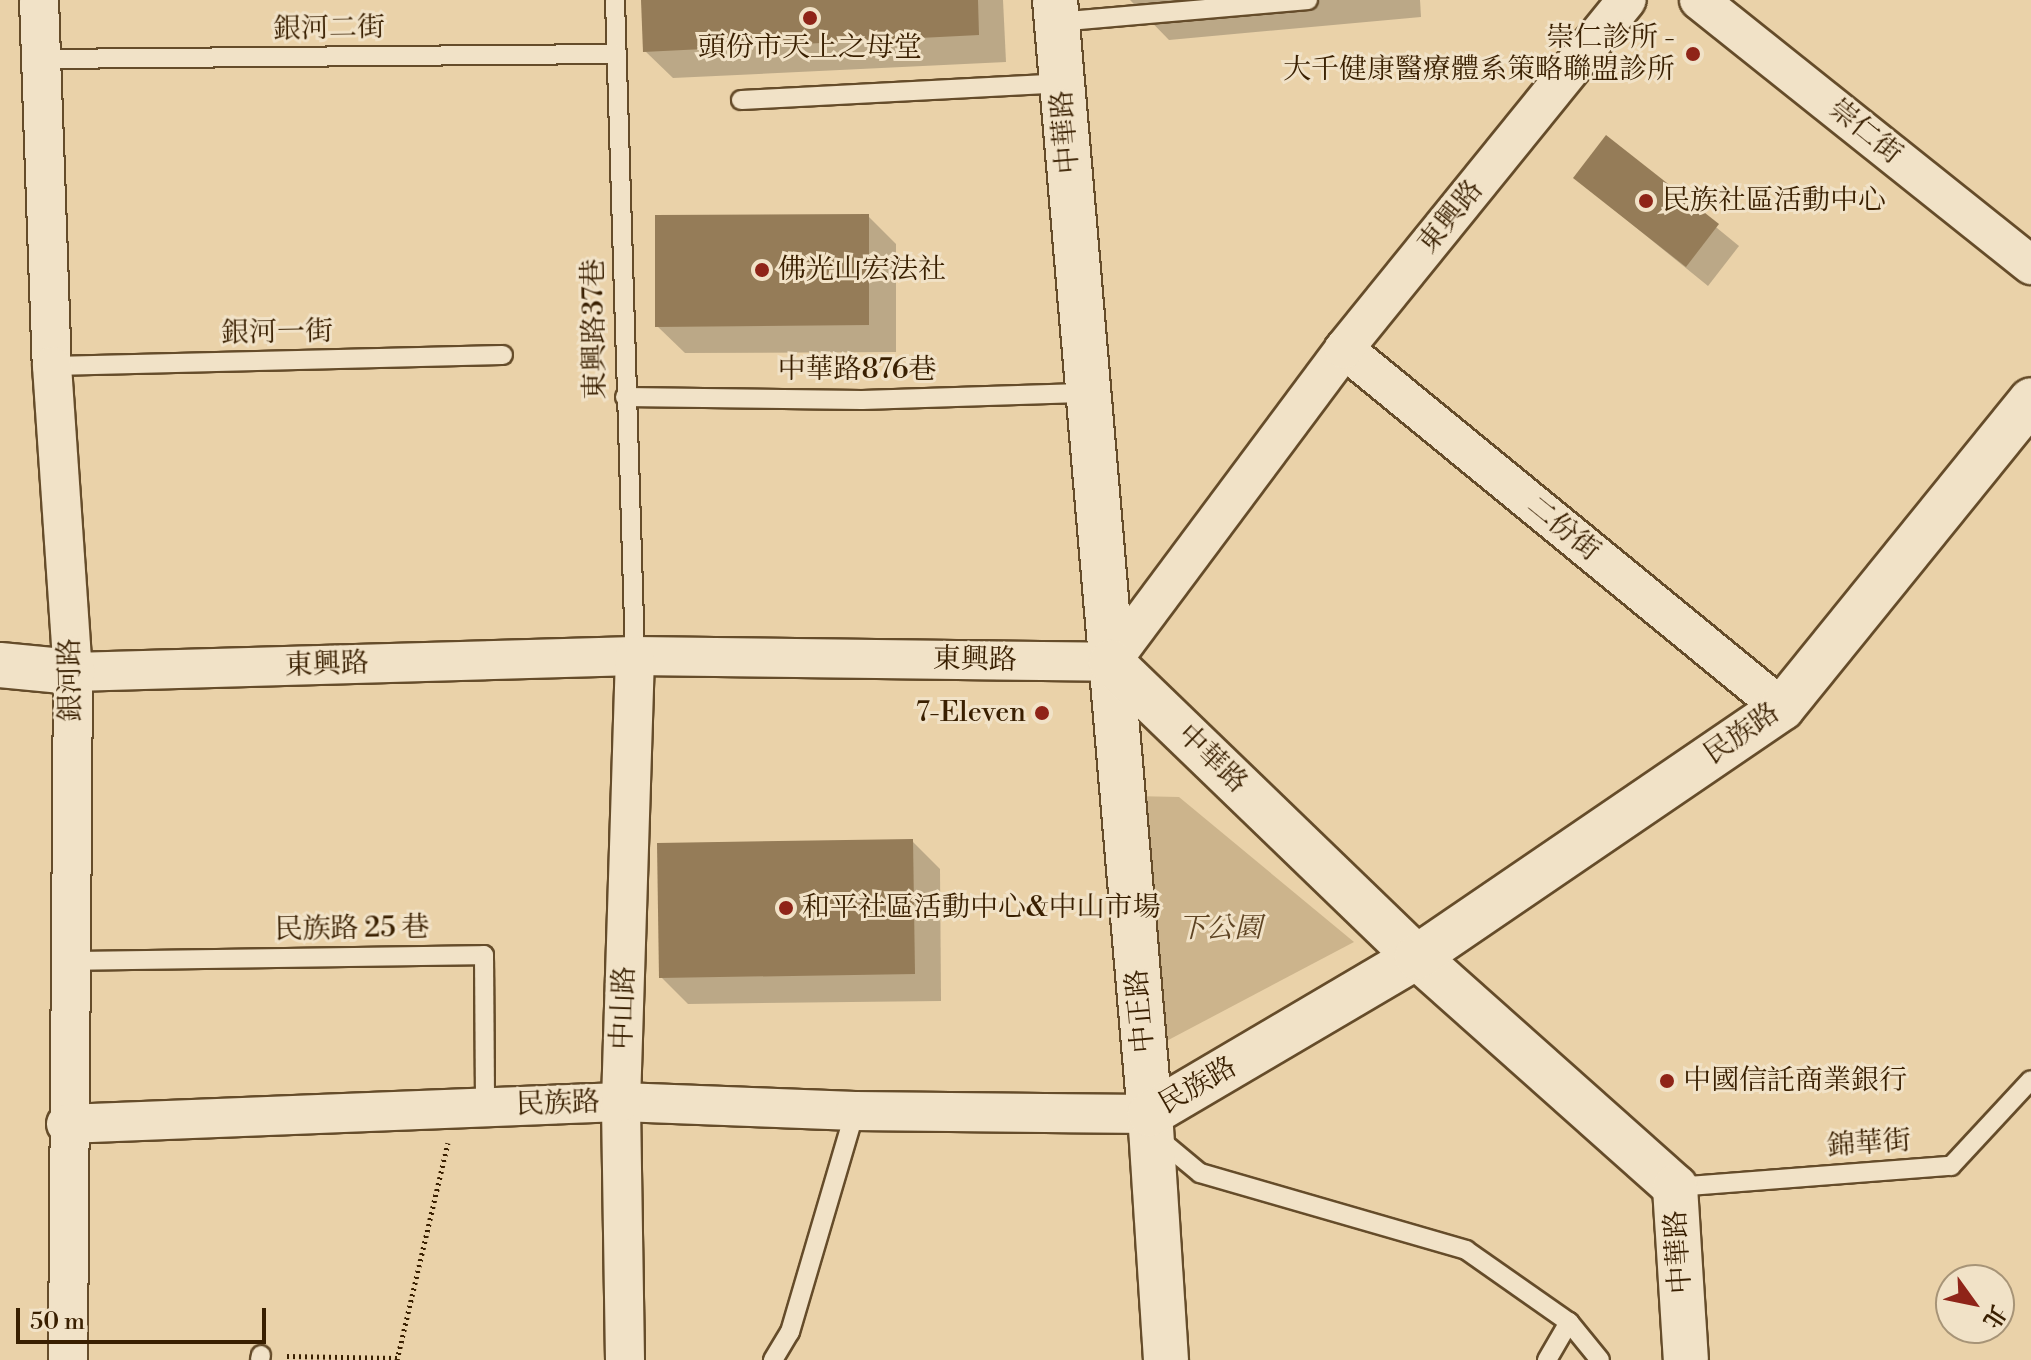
<!DOCTYPE html>
<html>
<head>
<meta charset="utf-8">
<style>
	body { margin:0 }
	#map { position:relative; width:2031px; height:1360px; overflow:hidden; background:#ead2a9; font-family:"Libre Bodoni","Noto Serif TC",serif }
	div>[style] { position:absolute }
	[style*='--x'] { left:calc(var(--x)*1px); top:calc(var(--y)*1px); width:calc(var(--w)*1px); rotate:calc(var(--a)*1deg) }
	.green>* { inset:0; background:#ccb48c }
	.shadow>* { inset:0; background:#0003 }
	.building>* { inset:0; background:#957c58 }
	.path>* { height:5px; margin-top:-2.5px; transform-origin:0; background:repeating-linear-gradient(90deg,#391f00 0 2px,transparent 0 6px) }
	.roads { filter:drop-shadow(2px 0 #654c2a) drop-shadow(-2px 0 #654c2a) drop-shadow(0 2px #654c2a) drop-shadow(0 -2px #654c2a) }
	.service>* { height:18px; margin:-9px; padding:0 9px; transform-origin:9px; border-radius:9px; background:#f1e2c7 }
	.minor>* { height:38px; margin:-19px; padding:0 19px; transform-origin:19px; border-radius:19px; background:#f1e2c7 }
	.tertiary>* { height:44px; margin:-22px; padding:0 22px; transform-origin:22px; border-radius:22px; background:#f1e2c7 }
	.secondary>* { height:44px; margin:-22px; padding:0 22px; transform-origin:22px; border-radius:22px; background:#f1e2c7 }
	.dots>* { width:22px; height:22px; translate:-50% -50%; box-sizing:border-box; border:4px solid #f1e2c7; border-radius:50% }
	span { translate:-50% -50%; white-space:nowrap; text-align:center; line-height:1.15; -webkit-text-stroke:6px #f1e2c7; paint-order:stroke }
	.street-label { font-size:28px; color:#391f00 }
	.poi-label { font-size:28px; color:#391f00 }
	.right { translate:-100% -50%; text-align:right }
	.left { translate:0 -50%; text-align:left }
	.park-label { font-size:28px; color:#5e4423; font-style:italic }
	.north { position:absolute; left:1935px; top:1264px; width:80px; height:80px; box-sizing:border-box; background:#f1e2c7; border:2px solid #a79477; border-radius:50%; rotate:123deg; font-size:22px; font-weight:700; line-height:32px; text-align:center; color:#391f00 }
	.north::after { content:''; display:block; margin:auto; width:28px; height:36px; background:#8f2418; clip-path:polygon(50% 0,100% 100%,50% 72%,0 100%) }
	.scale { position:absolute; left:16px; top:1308px; width:250px; height:36px; box-sizing:border-box; border:4px solid #391f00; border-top:0; padding-left:10px; font-size:24px; line-height:28px; white-space:nowrap; color:#391f00; -webkit-text-stroke:6px #f1e2c7; paint-order:stroke }
</style>
</head>
<body>
<div id="map">
	<div class="green">
		<i style="clip-path:polygon(1133px 796px,1179px 797px,1354px 942px,1157px 1046px)"></i>
	</div>
	<div class="shadow">
		<i style="clip-path:polygon(643px 0,1003px 0,1006px 62px,673px 78px,645px 51px)"></i>
		<i style="clip-path:polygon(1420px 0,1421px 17px,1169px 40px,1130px 0)"></i>
		<i style="clip-path:polygon(1607px 138px,1739px 246px,1708px 286px,1575px 178px)"></i>
		<i style="clip-path:polygon(868px 216px,896px 244px,896px 352px,685px 353px,657px 326px)"></i>
		<i style="clip-path:polygon(912px 841px,940px 869px,941px 1001px,688px 1004px,661px 977px)"></i>
	</div>
	<div class="building">
		<i style="clip-path:polygon(641px 0,978px 0,979px 35px,643px 52px)"></i>
		<i style="clip-path:polygon(1606px 135px,1719px 224px,1686px 267px,1573px 178px)"></i>
		<i style="clip-path:polygon(869px 214px,869px 325px,655px 327px,655px 215px)"></i>
		<i style="clip-path:polygon(913px 839px,915px 974px,659px 978px,657px 843px)"></i>
	</div>
	<div class="path">
		<i style="--x:287;--y:1356;--w:110;--a:1"></i>
		<i style="--x:397;--y:1360;--w:223;--a:-76.8"></i>
	</div>
	<div class="roads">
		<div class="service">
			<i style="--x:615;--y:0;--w:656;--a:88.25"></i>
			<i style="--x:1057;--y:22;--w:252;--a:-5"></i>
			<i style="--x:41;--y:59;--w:576;--a:-0.5"></i>
			<i style="--x:741;--y:100;--w:321;--a:-3"></i>
			<i style="--x:52;--y:366;--w:451;--a:-1.4"></i>
			<i style="--x:625;--y:397;--w:237;--a:0.7"></i>
			<i style="--x:862;--y:400;--w:227;--a:-1.8"></i>
			<i style="--x:69;--y:961;--w:415;--a:-0.8"></i>
			<i style="--x:484;--y:955;--w:152;--a:89.6"></i>
			<i style="--x:1159;--y:1139;--w:53;--a:39.7"></i>
			<i style="--x:1200;--y:1173;--w:277;--a:16.1"></i>
			<i style="--x:1466;--y:1250;--w:126;--a:35"></i>
			<i style="--x:1569;--y:1322;--w:49;--a:50.8"></i>
			<i style="--x:1675;--y:1187;--w:277;--a:-4.4"></i>
			<i style="--x:1951;--y:1166;--w:117;--a:-47.1"></i>
			<i style="--x:260;--y:1360;--w:5;--a:-79"></i>
			<i style="--x:773;--y:1360;--w:33;--a:-59"></i>
			<i style="--x:790;--y:1332;--w:230;--a:-73.6"></i>
			<i style="--x:1547;--y:1360;--w:44;--a:-59.9"></i>
		</div>
		<div class="minor">
			<i style="--x:39;--y:0;--w:366;--a:88"></i>
			<i style="--x:52;--y:366;--w:307;--a:86.1"></i>
			<i style="--x:73;--y:672;--w:688;--a:90.42"></i>
			<i style="--x:1699;--y:0;--w:425;--a:38.6"></i>
			<i style="--x:1344;--y:349;--w:566;--a:39.34"></i>
			<i style="--x:73;--y:672;--w:562;--a:-1.63"></i>
			<i style="--x:635;--y:656;--w:476;--a:0.7"></i>
			<i style="--x:1111;--y:662;--w:390;--a:-53.3"></i>
			<i style="--x:1344;--y:349;--w:449;--a:-51"></i>
			<i style="--x:66;--y:1124;--w:555;--a:-2.27"></i>
			<i style="--x:621;--y:1102;--w:234;--a:2.2"></i>
			<i style="--x:855;--y:1111;--w:295;--a:0.6"></i>
			<i style="--x:625;--y:1360;--w:258;--a:-90.9"></i>
			<i style="--x:621;--y:1102;--w:446;--a:-88.2"></i>
		</div>
		<div class="tertiary">
			<i style="--x:1055;--y:0;--w:1118;--a:85.13"></i>
			<i style="--x:1111;--y:662;--w:425;--a:44"></i>
			<i style="--x:1417;--y:957;--w:346;--a:41.7"></i>
			<i style="--x:1675;--y:1187;--w:173;--a:86.4"></i>
			<i style="--x:0;--y:665;--w:73;--a:5.5"></i>
		</div>
		<div class="secondary">
			<i style="--x:1166;--y:1360;--w:247;--a:-93.7"></i>
			<i style="--x:1150;--y:1114;--w:310;--a:-30.5"></i>
			<i style="--x:1417;--y:957;--w:442;--a:-34.3"></i>
			<i style="--x:1782;--y:708;--w:396;--a:-51"></i>
		</div>
	</div>
	<div class="dots">
		<i style="left:810px;top:18px;background:#8f2418"></i>
		<i style="left:1693px;top:54px;background:#8f2418"></i>
		<i style="left:1646px;top:201px;background:#8f2418"></i>
		<i style="left:762px;top:270px;background:#8f2418"></i>
		<i style="left:1042px;top:713px;background:#8f2418"></i>
		<i style="left:786px;top:908px;background:#8f2418"></i>
		<i style="left:1667px;top:1081px;background:#8f2418"></i>
	</div>
	<div class="street-label">
		<span style="left:329px;top:29px;rotate:-1deg">銀河二街</span>
		<span style="left:1066px;top:132px;rotate:-95deg">中華路</span>
		<span style="left:1865px;top:132px;rotate:39deg">崇仁街</span>
		<span style="left:1451px;top:217px;rotate:-51deg">東興路</span>
		<span style="left:595px;top:329px;rotate:-91deg">東興路37巷</span>
		<span style="left:277px;top:333px;rotate:-1deg">銀河一街</span>
		<span style="left:857px;top:370px">中華路876巷</span>
		<span style="left:1563px;top:529px;rotate:39deg">二份街</span>
		<span style="left:975px;top:660px;rotate:1deg">東興路</span>
		<span style="left:327px;top:665px;rotate:-2deg">東興路</span>
		<span style="left:71px;top:680px;rotate:-91deg">銀河路</span>
		<span style="left:1742px;top:734px;rotate:-35deg">民族路</span>
		<span style="left:1212px;top:759px;rotate:44deg">中華路</span>
		<span style="left:352px;top:929px;rotate:-1deg">民族路 25 巷</span>
		<span style="left:624px;top:1008px;rotate:-88deg">中山路</span>
		<span style="left:1141px;top:1011px;rotate:-95deg">中正路</span>
		<span style="left:1198px;top:1086px;rotate:-30deg">民族路</span>
		<span style="left:558px;top:1104px;rotate:-2deg">民族路</span>
		<span style="left:1869px;top:1144px;rotate:-4deg">錦華街</span>
		<span style="left:1679px;top:1252px;rotate:-94deg">中華路</span>
	</div>
	<div class="poi-label">
		<span class="right" style="left:1675px;top:54px">崇仁診所 -<br>大千健康醫療體系策略聯盟診所</span>
		<span style="left:810px;top:48px">頭份市天上之母堂</span>
		<span class="left" style="left:1662px;top:201px">民族社區活動中心</span>
		<span class="left" style="left:778px;top:270px">佛光山宏法社</span>
		<span class="right" style="left:1026px;top:713px">7-Eleven</span>
		<span class="left" style="left:802px;top:908px">和平社區活動中心&amp;中山市場</span>
		<span class="left" style="left:1683px;top:1081px">中國信託商業銀行</span>
	</div>
	<div class="park-label">
		<span style="left:1220px;top:929px">下公園</span>
	</div>
	<div class="north">北</div>
	<div class="scale">50 m</div>
</div>
</body>
</html>
